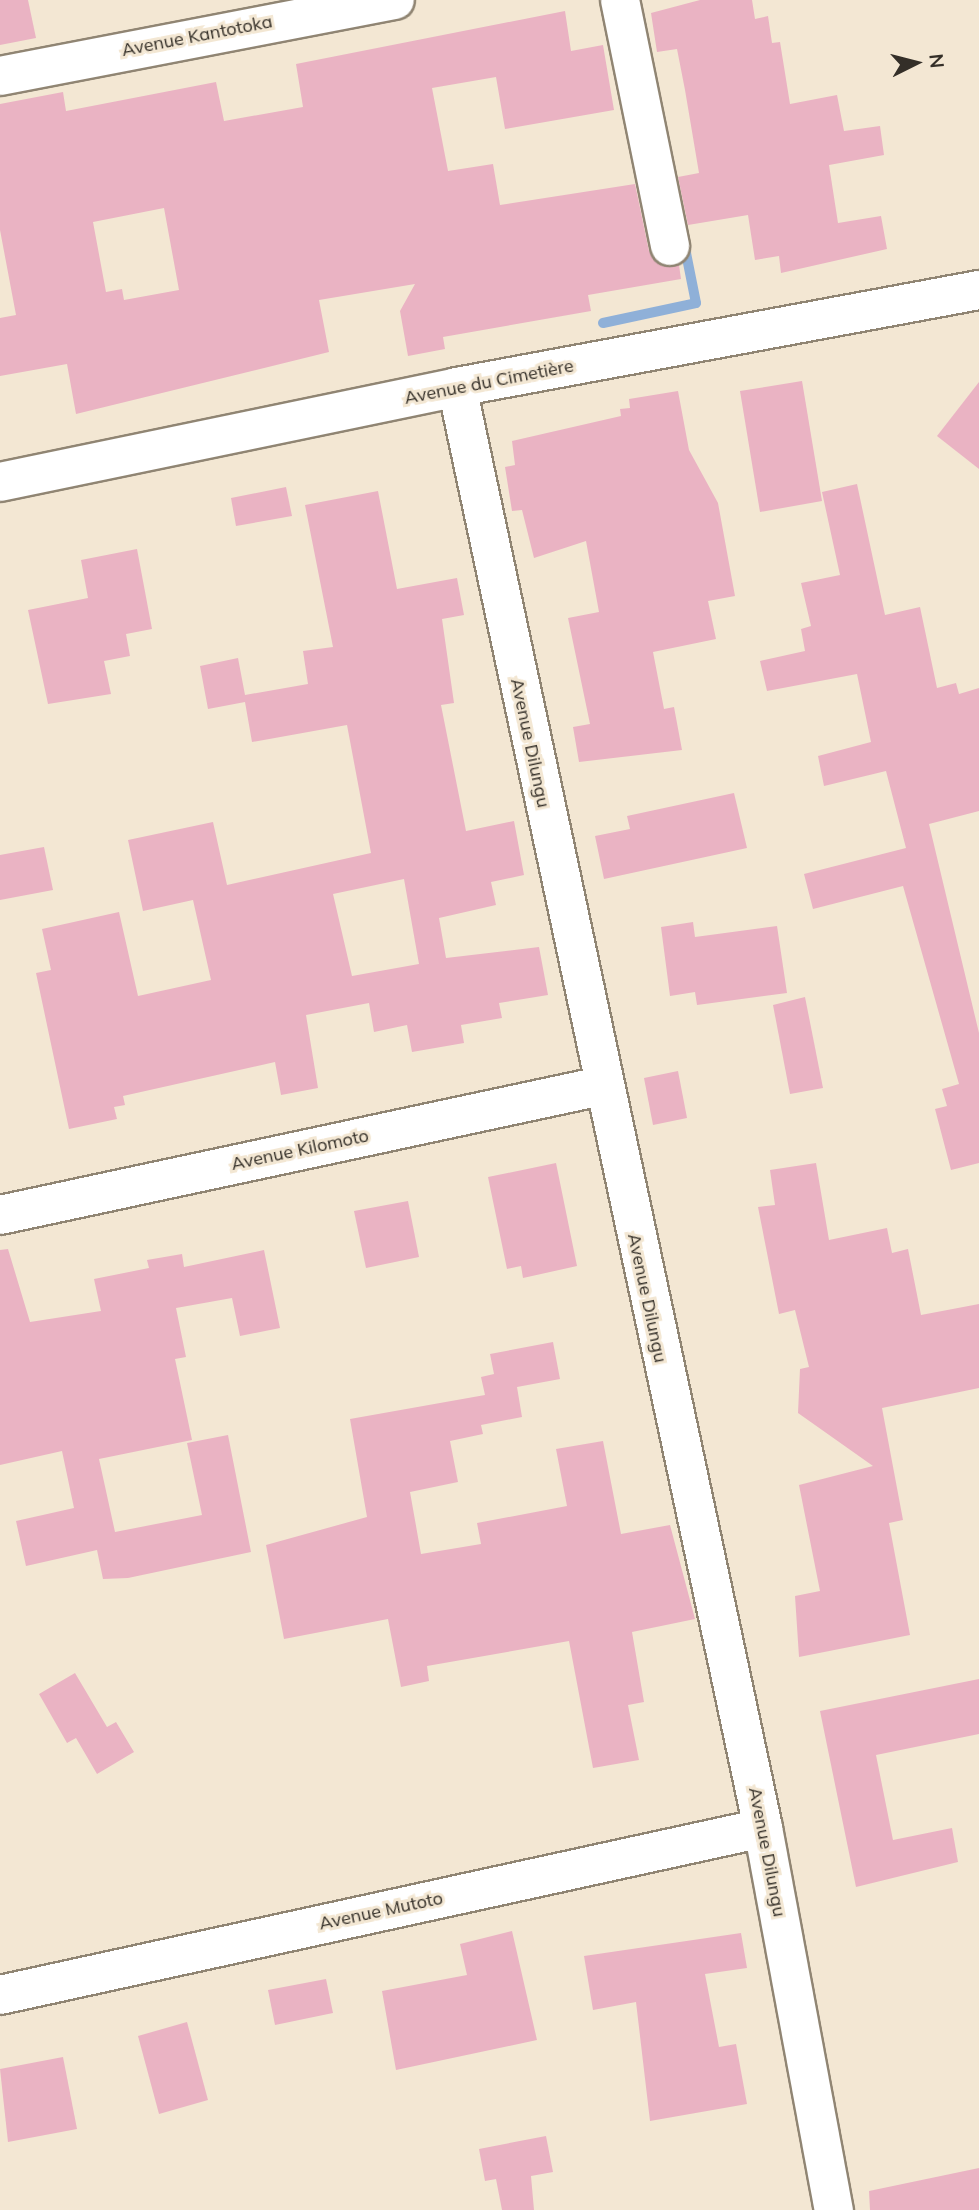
<!DOCTYPE html>
<html>
<head>
<meta charset="utf-8">
<style>
	body { margin:0 }
	#map { position:relative; width:979px; height:2210px; overflow:hidden; background:#f3e7d3; font-family:Mulish,sans-serif }
	div>[style] { position:absolute }
	[style*='--x'] { left:calc(var(--x)*1px); top:calc(var(--y)*1px); width:calc(var(--w)*1px); rotate:calc(var(--a)*1deg) }
	.stream>* { height:10px; margin:-5px; padding:0 5px; transform-origin:5px; border-radius:5px; background:#8fb0d8 }
	.building>* { inset:0; background:#eab3c3 }
	.roads { filter:drop-shadow(2px 0 #908573) drop-shadow(-2px 0 #908573) drop-shadow(0 2px #908573) drop-shadow(0 -2px #908573) }
	.minor>* { height:38px; margin:-19px; padding:0 19px; transform-origin:19px; border-radius:19px; background:#fff }
	span { translate:-50% -50%; white-space:nowrap; text-align:center; line-height:1.15; -webkit-text-stroke:6px #f3e7d3; paint-order:stroke }
	.street-label { font-size:18px; color:#342f28 }
	.north { position:absolute; left:881px; top:28px; width:70px; height:70px; -webkit-text-stroke:5px #f3e7d3; paint-order:stroke; rotate:84deg; font-size:19px; font-weight:700; line-height:28px; text-align:center; color:#342f28 }
	.north::after { content:''; display:block; margin:auto; width:24px; height:32px; background:#342f28; clip-path:polygon(50% 0,100% 100%,50% 72%,0 100%) }
</style>
</head>
<body>
<div id="map">
	<div class="stream">
		<i style="--x:603;--y:323;--w:95;--a:-12.1"></i>
		<i style="--x:696;--y:303;--w:61;--a:-101.3"></i>
	</div>
	<div class="building">
		<i style="clip-path:polygon(0 0,28px 0,36px 38px,0 45px)"></i>
		<i style="clip-path:polygon(700px 0,752px 0,755px 19px,768px 16px,772px 43px,780px 42px,790px 104px,837px 95px,844px 131px,880px 126px,884px 155px,829px 165px,838px 223px,881px 216px,887px 249px,781px 273px,779px 256px,755px 260px,748px 215px,688px 225px,678px 177px,699px 173px,685px 90px,677px 49px,657px 52px,651px 13px)"></i>
		<i style="clip-path:polygon(evenodd,565px 11px,571px 51px,603px 45px,614px 110px,505px 129px,496px 77px,432px 88px,448px 171px,493px 164px,500px 205px,635px 184px,649px 251px,662px 266px,679px 265px,681px 279px,588px 295px,591px 311px,443px 337px,445px 349px,408px 356px,400px 311px,415px 284px,319px 300px,329px 352px,76px 414px,67px 364px,0 376px,0 318px,16px 315px,0 230px,0 104px,63px 92px,66px 111px,216px 82px,224px 121px,303px 107px,296px 64px,565px 11px,164px 208px,179px 290px,124px 300px,122px 289px,106px 292px,93px 222px,164px 208px)"></i>
		<i style="clip-path:polygon(802px 381px,822px 501px,760px 512px,740px 391px)"></i>
		<i style="clip-path:polygon(979px 382px,979px 469px,937px 436px)"></i>
		<i style="clip-path:polygon(678px 391px,689px 450px,718px 503px,735px 596px,708px 601px,716px 639px,653px 652px,664px 709px,674px 707px,682px 750px,579px 762px,573px 727px,590px 724px,568px 618px,599px 612px,586px 541px,534px 558px,522px 510px,512px 511px,505px 467px,515px 465px,512px 441px,621px 416px,620px 409px,630px 408px,629px 399px)"></i>
		<i style="clip-path:polygon(857px 484px,885px 615px,920px 607px,937px 688px,956px 683px,959px 694px,979px 688px,979px 811px,929px 824px,979px 1033px,979px 1163px,951px 1170px,935px 1109px,947px 1106px,942px 1089px,959px 1084px,903px 886px,813px 909px,804px 874px,906px 848px,886px 771px,824px 786px,818px 756px,871px 742px,857px 674px,767px 691px,760px 661px,805px 651px,801px 629px,811px 626px,801px 583px,840px 575px,822px 492px)"></i>
		<i style="clip-path:polygon(286px 487px,292px 516px,236px 526px,231px 498px)"></i>
		<i style="clip-path:polygon(evenodd,378px 491px,397px 589px,457px 578px,464px 615px,442px 619px,454px 703px,441px 705px,466px 831px,514px 821px,524px 875px,491px 882px,496px 905px,439px 918px,446px 958px,539px 947px,548px 995px,499px 1003px,502px 1018px,461px 1025px,464px 1043px,412px 1052px,407px 1025px,374px 1032px,369px 1003px,306px 1015px,318px 1088px,281px 1095px,275px 1062px,123px 1096px,125px 1105px,114px 1107px,117px 1119px,69px 1129px,36px 973px,51px 970px,42px 929px,119px 912px,138px 996px,211px 980px,193px 900px,143px 911px,128px 840px,213px 822px,227px 885px,371px 853px,347px 725px,252px 742px,245px 702px,208px 709px,200px 666px,238px 658px,245px 695px,308px 684px,303px 651px,333px 647px,305px 505px,378px 491px,404px 879px,419px 964px,352px 976px,333px 894px,404px 879px)"></i>
		<i style="clip-path:polygon(137px 549px,152px 629px,126px 634px,130px 656px,104px 661px,111px 694px,48px 704px,28px 610px,88px 598px,81px 560px)"></i>
		<i style="clip-path:polygon(734px 793px,747px 848px,604px 879px,595px 836px,630px 829px,627px 816px)"></i>
		<i style="clip-path:polygon(44px 847px,53px 890px,0 900px,0 855px)"></i>
		<i style="clip-path:polygon(693px 922px,695px 937px,777px 926px,787px 993px,697px 1005px,695px 992px,670px 996px,661px 927px)"></i>
		<i style="clip-path:polygon(805px 997px,823px 1088px,790px 1094px,773px 1005px)"></i>
		<i style="clip-path:polygon(678px 1071px,687px 1118px,653px 1125px,644px 1078px)"></i>
		<i style="clip-path:polygon(556px 1163px,577px 1266px,523px 1278px,521px 1266px,507px 1269px,488px 1177px)"></i>
		<i style="clip-path:polygon(816px 1163px,829px 1240px,887px 1228px,892px 1253px,908px 1249px,921px 1315px,979px 1304px,979px 1388px,882px 1408px,903px 1520px,889px 1523px,910px 1635px,799px 1657px,795px 1596px,820px 1591px,799px 1485px,873px 1466px,798px 1413px,800px 1369px,809px 1367px,795px 1310px,779px 1314px,758px 1207px,775px 1205px,770px 1170px)"></i>
		<i style="clip-path:polygon(408px 1201px,419px 1257px,366px 1268px,354px 1211px)"></i>
		<i style="clip-path:polygon(8px 1249px,30px 1322px,101px 1311px,94px 1279px,149px 1268px,147px 1260px,182px 1254px,184px 1267px,264px 1250px,280px 1328px,240px 1336px,232px 1298px,176px 1308px,186px 1357px,175px 1359px,192px 1440px,99px 1459px,115px 1532px,202px 1515px,187px 1443px,228px 1435px,251px 1552px,128px 1578px,103px 1579px,97px 1550px,26px 1566px,16px 1521px,74px 1508px,62px 1451px,0 1465px,0 1250px)"></i>
		<i style="clip-path:polygon(553px 1342px,560px 1379px,517px 1387px,522px 1417px,481px 1425px,483px 1434px,450px 1441px,458px 1482px,410px 1492px,421px 1554px,481px 1544px,477px 1523px,567px 1506px,556px 1449px,603px 1441px,621px 1534px,670px 1525px,695px 1619px,632px 1632px,644px 1702px,628px 1705px,639px 1760px,593px 1768px,569px 1641px,427px 1666px,429px 1681px,401px 1687px,388px 1619px,284px 1639px,266px 1545px,367px 1517px,350px 1419px,485px 1395px,481px 1377px,494px 1374px,490px 1354px)"></i>
		<i style="clip-path:polygon(75px 1673px,107px 1727px,116px 1722px,134px 1752px,97px 1774px,76px 1738px,67px 1743px,39px 1694px)"></i>
		<i style="clip-path:polygon(979px 1679px,979px 1734px,876px 1755px,893px 1840px,952px 1828px,958px 1862px,856px 1887px,820px 1711px)"></i>
		<i style="clip-path:polygon(512px 1931px,537px 2040px,396px 2070px,382px 1991px,467px 1975px,460px 1944px)"></i>
		<i style="clip-path:polygon(741px 1933px,747px 1968px,705px 1974px,719px 2047px,736px 2044px,747px 2104px,650px 2121px,636px 2002px,593px 2010px,584px 1956px)"></i>
		<i style="clip-path:polygon(326px 1979px,333px 2013px,275px 2025px,268px 1990px)"></i>
		<i style="clip-path:polygon(187px 2022px,208px 2100px,159px 2114px,138px 2036px)"></i>
		<i style="clip-path:polygon(63px 2057px,77px 2129px,8px 2142px,0 2069px)"></i>
		<i style="clip-path:polygon(546px 2136px,553px 2172px,531px 2176px,534px 2210px,502px 2210px,496px 2179px,485px 2181px,479px 2149px)"></i>
		<i style="clip-path:polygon(979px 2168px,979px 2210px,870px 2210px,869px 2191px)"></i>
	</div>
	<div class="roads">
		<div class="minor">
			<i style="--x:620;--y:0;--w:251;--a:78.5"></i>
			<i style="--x:0;--y:76;--w:402;--a:-10.9"></i>
			<i style="--x:457;--y:387;--w:1473;--a:78.01"></i>
			<i style="--x:763;--y:1828;--w:389;--a:79.5"></i>
			<i style="--x:0;--y:482;--w:467;--a:-11.7"></i>
			<i style="--x:457;--y:387;--w:531;--a:-10.53"></i>
			<i style="--x:0;--y:1215;--w:615;--a:-12.11"></i>
			<i style="--x:0;--y:1995;--w:781;--a:-12.35"></i>
		</div>
	</div>
	<div class="street-label">
		<span style="left:197px;top:36px;rotate:-11deg">Avenue Kantotoka</span>
		<span style="left:489px;top:382px;rotate:-11deg">Avenue du Cimetière</span>
		<span style="left:530px;top:743px;rotate:78deg">Avenue Dilungu</span>
		<span style="left:300px;top:1150px;rotate:-12deg">Avenue Kilomoto</span>
		<span style="left:647px;top:1298px;rotate:78deg">Avenue Dilungu</span>
		<span style="left:767px;top:1852px;rotate:79deg">Avenue Dilungu</span>
		<span style="left:381px;top:1911px;rotate:-12deg">Avenue Mutoto</span>
	</div>
	<div class="north">N</div>
</div>
</body>
</html>
